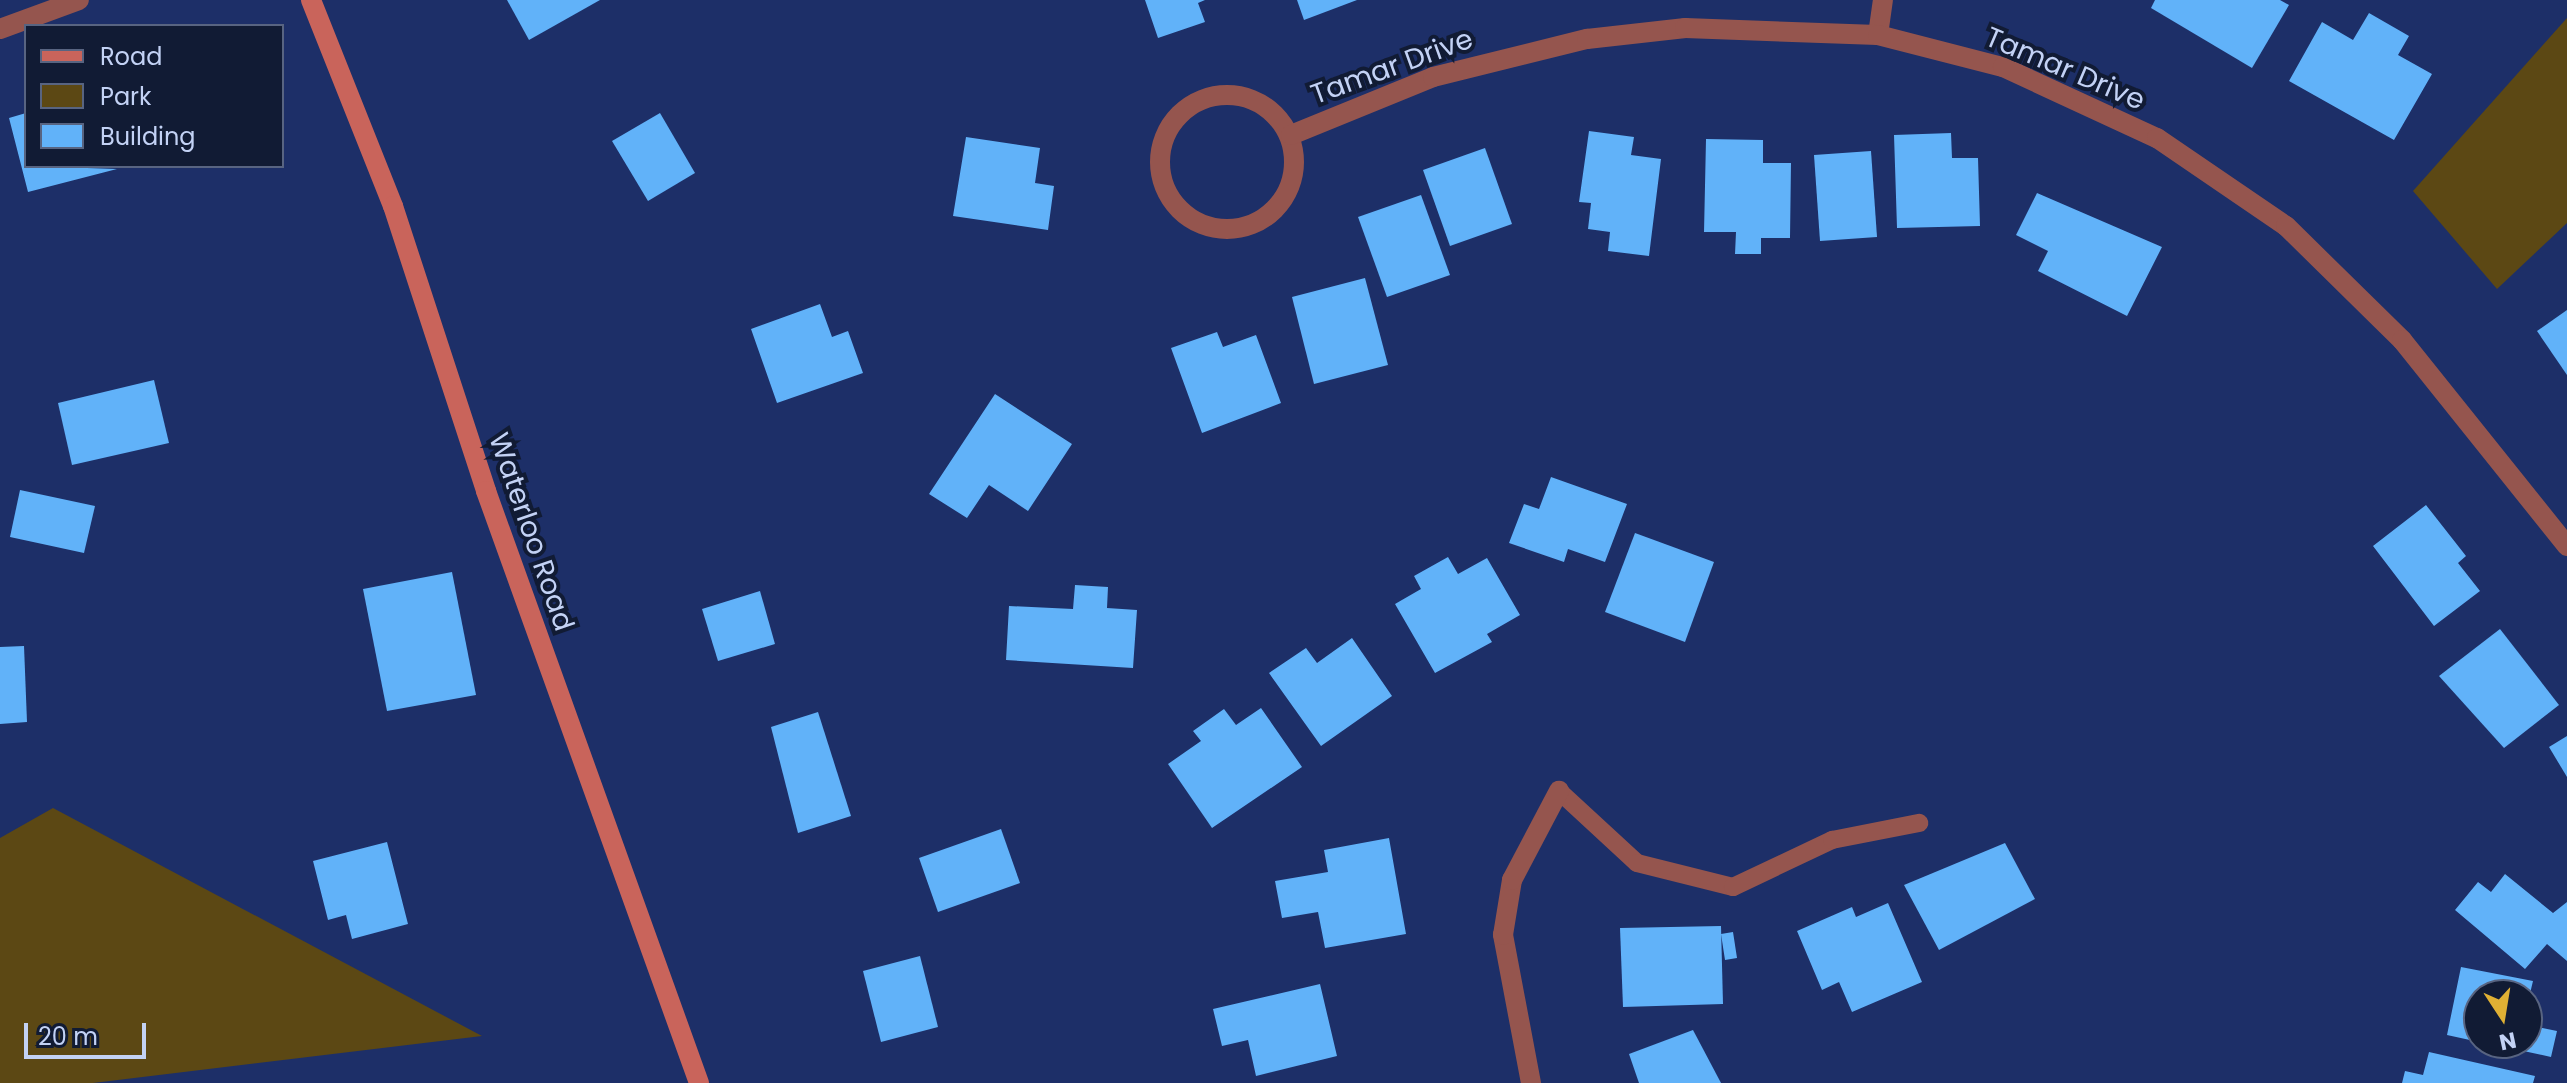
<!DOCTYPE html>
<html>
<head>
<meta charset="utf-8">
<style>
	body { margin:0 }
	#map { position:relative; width:2567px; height:1083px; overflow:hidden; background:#1d2f68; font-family:Poppins,sans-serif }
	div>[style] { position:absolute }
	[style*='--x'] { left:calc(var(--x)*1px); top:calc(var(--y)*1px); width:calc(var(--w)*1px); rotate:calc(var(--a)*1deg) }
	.green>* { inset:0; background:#5c4814 }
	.building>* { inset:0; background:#61b2f9 }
	.lane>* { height:18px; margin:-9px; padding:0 9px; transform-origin:9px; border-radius:9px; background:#95554e }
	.street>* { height:20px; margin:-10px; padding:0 10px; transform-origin:10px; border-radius:10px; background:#95554e }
	.street>.ring { margin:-10px; padding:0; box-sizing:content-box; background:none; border:20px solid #95554e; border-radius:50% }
	.secondary>* { height:20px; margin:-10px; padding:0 10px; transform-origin:10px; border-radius:10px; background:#c9645b }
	span { translate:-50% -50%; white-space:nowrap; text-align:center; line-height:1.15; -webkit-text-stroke:8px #111b34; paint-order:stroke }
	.street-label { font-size:28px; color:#c3d2f5 }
	.legend { position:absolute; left:24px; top:24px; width:260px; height:144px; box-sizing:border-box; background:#111b34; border:2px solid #586481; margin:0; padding:10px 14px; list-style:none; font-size:24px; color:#c3d2f5 }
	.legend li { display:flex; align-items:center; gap:16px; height:40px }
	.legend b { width:40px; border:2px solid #586481 }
	.north { position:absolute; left:2463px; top:979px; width:80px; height:80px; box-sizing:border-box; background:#111b34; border:2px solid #586481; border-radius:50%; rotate:168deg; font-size:22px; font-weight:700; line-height:32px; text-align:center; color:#c3d2f5 }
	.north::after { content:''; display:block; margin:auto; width:28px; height:36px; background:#dfb034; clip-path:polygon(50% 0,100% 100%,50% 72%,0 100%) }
	.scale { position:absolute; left:24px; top:1023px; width:122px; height:36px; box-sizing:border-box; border:4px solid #c3d2f5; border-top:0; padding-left:10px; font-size:24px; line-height:28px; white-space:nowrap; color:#c3d2f5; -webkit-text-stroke:6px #111b34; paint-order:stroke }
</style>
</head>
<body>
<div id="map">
	<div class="green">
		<i style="clip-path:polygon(2567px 18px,2567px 223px,2497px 289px,2413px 191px)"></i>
		<i style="clip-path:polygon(53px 808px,482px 1036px,93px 1083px,0 1083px,0 838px)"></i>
	</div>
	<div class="building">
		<i style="clip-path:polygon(507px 0,600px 0,529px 40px)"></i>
		<i style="clip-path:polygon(1145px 0,1205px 0,1198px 3px,1205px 22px,1158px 38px)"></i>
		<i style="clip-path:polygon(1297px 0,1357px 0,1304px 20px)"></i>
		<i style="clip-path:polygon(2155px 0,2280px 0,2289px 5px,2252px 68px,2151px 8px)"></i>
		<i style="clip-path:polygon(2369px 13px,2409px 36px,2398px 55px,2432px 74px,2394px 140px,2289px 81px,2322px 22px,2353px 40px)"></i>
		<i style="clip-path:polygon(26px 113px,26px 166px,117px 169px,28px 192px,9px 118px)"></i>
		<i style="clip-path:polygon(660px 113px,695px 173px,648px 201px,612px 141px)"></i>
		<i style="clip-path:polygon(1589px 131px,1634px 137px,1631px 155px,1661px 159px,1649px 256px,1608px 251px,1610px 232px,1588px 229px,1591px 203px,1579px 202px)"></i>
		<i style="clip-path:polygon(1951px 133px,1952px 158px,1978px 158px,1980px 226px,1897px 228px,1894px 135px)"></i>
		<i style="clip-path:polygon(966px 137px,1040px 148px,1035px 183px,1054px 186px,1048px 230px,953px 216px)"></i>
		<i style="clip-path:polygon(1706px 139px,1763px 140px,1763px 163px,1791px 163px,1790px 238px,1761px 238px,1761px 254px,1735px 254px,1736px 232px,1704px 232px)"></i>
		<i style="clip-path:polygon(1485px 148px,1512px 224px,1450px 246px,1423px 170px)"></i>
		<i style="clip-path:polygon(1871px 151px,1877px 237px,1820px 241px,1814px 155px)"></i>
		<i style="clip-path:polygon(2037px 193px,2162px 247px,2127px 316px,2038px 271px,2048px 251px,2016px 235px)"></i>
		<i style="clip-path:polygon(1421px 195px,1450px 275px,1387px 297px,1358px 217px)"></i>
		<i style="clip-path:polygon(1365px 278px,1388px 365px,1314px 384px,1292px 297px)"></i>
		<i style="clip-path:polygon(820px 304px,832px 337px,848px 331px,863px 373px,777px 403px,751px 329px)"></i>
		<i style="clip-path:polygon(2567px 310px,2567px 375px,2537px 331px)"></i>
		<i style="clip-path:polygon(1217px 332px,1223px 347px,1256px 335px,1281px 403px,1202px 433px,1171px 348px)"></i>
		<i style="clip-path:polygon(154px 380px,169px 443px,72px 465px,58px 403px)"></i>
		<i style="clip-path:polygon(995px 394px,1072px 444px,1028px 511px,989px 485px,967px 518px,929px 494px)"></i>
		<i style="clip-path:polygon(1551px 477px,1627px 504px,1605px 562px,1568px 549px,1564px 562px,1509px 543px,1524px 504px,1539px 509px)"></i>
		<i style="clip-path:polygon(20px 490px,95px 506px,84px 553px,10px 537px)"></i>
		<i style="clip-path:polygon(2426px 505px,2466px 556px,2458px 563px,2480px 591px,2434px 626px,2373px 546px)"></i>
		<i style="clip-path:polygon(1635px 533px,1714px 562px,1685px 642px,1605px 612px)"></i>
		<i style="clip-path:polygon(1448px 557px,1458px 574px,1487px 558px,1520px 615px,1487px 634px,1492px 642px,1435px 673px,1395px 604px,1421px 589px,1414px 576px)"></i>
		<i style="clip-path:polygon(452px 572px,476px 695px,387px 711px,363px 589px)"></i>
		<i style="clip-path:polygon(1075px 585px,1108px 587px,1107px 608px,1137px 610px,1133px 668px,1006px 660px,1009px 606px,1073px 609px)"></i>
		<i style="clip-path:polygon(760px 591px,775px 644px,718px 661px,702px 609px)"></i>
		<i style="clip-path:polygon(2500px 629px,2559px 705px,2504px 748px,2439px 676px)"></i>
		<i style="clip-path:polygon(1352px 638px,1392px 696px,1321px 746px,1269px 673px,1306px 648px,1317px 663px)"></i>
		<i style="clip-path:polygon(24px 646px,27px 722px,0 724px,0 647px)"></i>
		<i style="clip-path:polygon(1261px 708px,1302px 767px,1212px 828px,1168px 764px,1201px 741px,1193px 731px,1224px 709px,1236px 725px)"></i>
		<i style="clip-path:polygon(818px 712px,851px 816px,798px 833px,771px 727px)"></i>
		<i style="clip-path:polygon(2567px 736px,2567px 777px,2549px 747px)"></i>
		<i style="clip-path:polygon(1001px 829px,1020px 883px,938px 912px,919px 858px)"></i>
		<i style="clip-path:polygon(1389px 838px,1406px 934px,1325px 948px,1318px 912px,1282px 918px,1275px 881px,1328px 872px,1324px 850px)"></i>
		<i style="clip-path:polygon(387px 842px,408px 924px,352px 939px,346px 915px,328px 920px,313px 861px)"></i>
		<i style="clip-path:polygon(2005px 843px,2035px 899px,1939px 950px,1904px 885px)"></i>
		<i style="clip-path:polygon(2505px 874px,2553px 913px,2567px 902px,2567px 961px,2547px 944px,2525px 969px,2455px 910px,2478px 882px,2491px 892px)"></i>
		<i style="clip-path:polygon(1888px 903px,1922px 982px,1852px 1012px,1839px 982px,1822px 990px,1797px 931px,1852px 907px,1856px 917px)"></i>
		<i style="clip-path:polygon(1721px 926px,1723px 1004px,1623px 1007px,1620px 928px)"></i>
		<i style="clip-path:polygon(1733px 932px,1737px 958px,1725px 960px,1721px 934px)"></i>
		<i style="clip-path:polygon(920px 956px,938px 1027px,881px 1042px,863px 971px)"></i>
		<i style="clip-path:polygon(2461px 967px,2533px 981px,2528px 1002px,2527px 995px,2479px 995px,2479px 1042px,2447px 1035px)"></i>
		<i style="clip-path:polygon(1320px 984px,1337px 1056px,1256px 1076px,1248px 1040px,1222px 1046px,1213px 1009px)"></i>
		<i style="clip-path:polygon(2527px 1025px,2557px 1031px,2551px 1057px,2491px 1044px,2527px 1043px)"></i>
		<i style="clip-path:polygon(1693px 1030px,1721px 1083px,1639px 1083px,1629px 1054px)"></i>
		<i style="clip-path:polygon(2429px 1052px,2535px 1076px,2533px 1083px,2402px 1083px,2405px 1071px,2423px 1075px)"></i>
	</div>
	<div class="lane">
		<i style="--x:1559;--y:791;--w:106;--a:42.7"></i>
		<i style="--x:1637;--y:863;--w:99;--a:14"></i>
		<i style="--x:1733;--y:887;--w:110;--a:-25.4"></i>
		<i style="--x:1832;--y:840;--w:89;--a:-11.1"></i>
	</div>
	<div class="street">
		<i style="--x:0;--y:29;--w:84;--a:-20.2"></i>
		<i style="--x:1878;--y:35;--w:35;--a:-82"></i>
		<i class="ring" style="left:1160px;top:95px;width:114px;height:114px"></i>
		<i style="--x:1291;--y:135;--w:153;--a:-22.2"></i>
		<i style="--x:1433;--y:77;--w:159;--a:-13.9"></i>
		<i style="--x:1587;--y:39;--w:99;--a:-6.4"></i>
		<i style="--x:1685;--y:28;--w:193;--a:2.1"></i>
		<i style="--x:1878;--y:35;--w:129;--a:14.4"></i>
		<i style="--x:2003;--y:67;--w:170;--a:24.8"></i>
		<i style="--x:2157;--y:138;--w:156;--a:34.3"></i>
		<i style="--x:2286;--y:226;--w:163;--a:44.5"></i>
		<i style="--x:2402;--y:340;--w:264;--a:51.3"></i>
		<i style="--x:1531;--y:1083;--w:151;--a:-100.7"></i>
		<i style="--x:1503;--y:935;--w:56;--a:-80.7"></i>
		<i style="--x:1512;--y:880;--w:101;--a:-62.2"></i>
	</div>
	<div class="secondary">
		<i style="--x:311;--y:0;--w:222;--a:68.3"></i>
		<i style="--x:393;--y:206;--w:300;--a:71.9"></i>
		<i style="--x:486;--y:491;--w:629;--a:70.21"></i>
	</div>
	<div class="street-label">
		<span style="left:1392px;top:67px;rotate:-20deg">Tamar Drive</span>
		<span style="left:2065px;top:69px;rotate:23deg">Tamar Drive</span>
		<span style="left:531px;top:532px;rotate:71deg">Waterloo Road</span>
	</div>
	<ul class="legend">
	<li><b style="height:10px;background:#c9645b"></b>Road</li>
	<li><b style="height:22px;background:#5c4814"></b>Park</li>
	<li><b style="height:22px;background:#61b2f9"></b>Building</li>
	</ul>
	<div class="north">N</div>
	<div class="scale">20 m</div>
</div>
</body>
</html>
